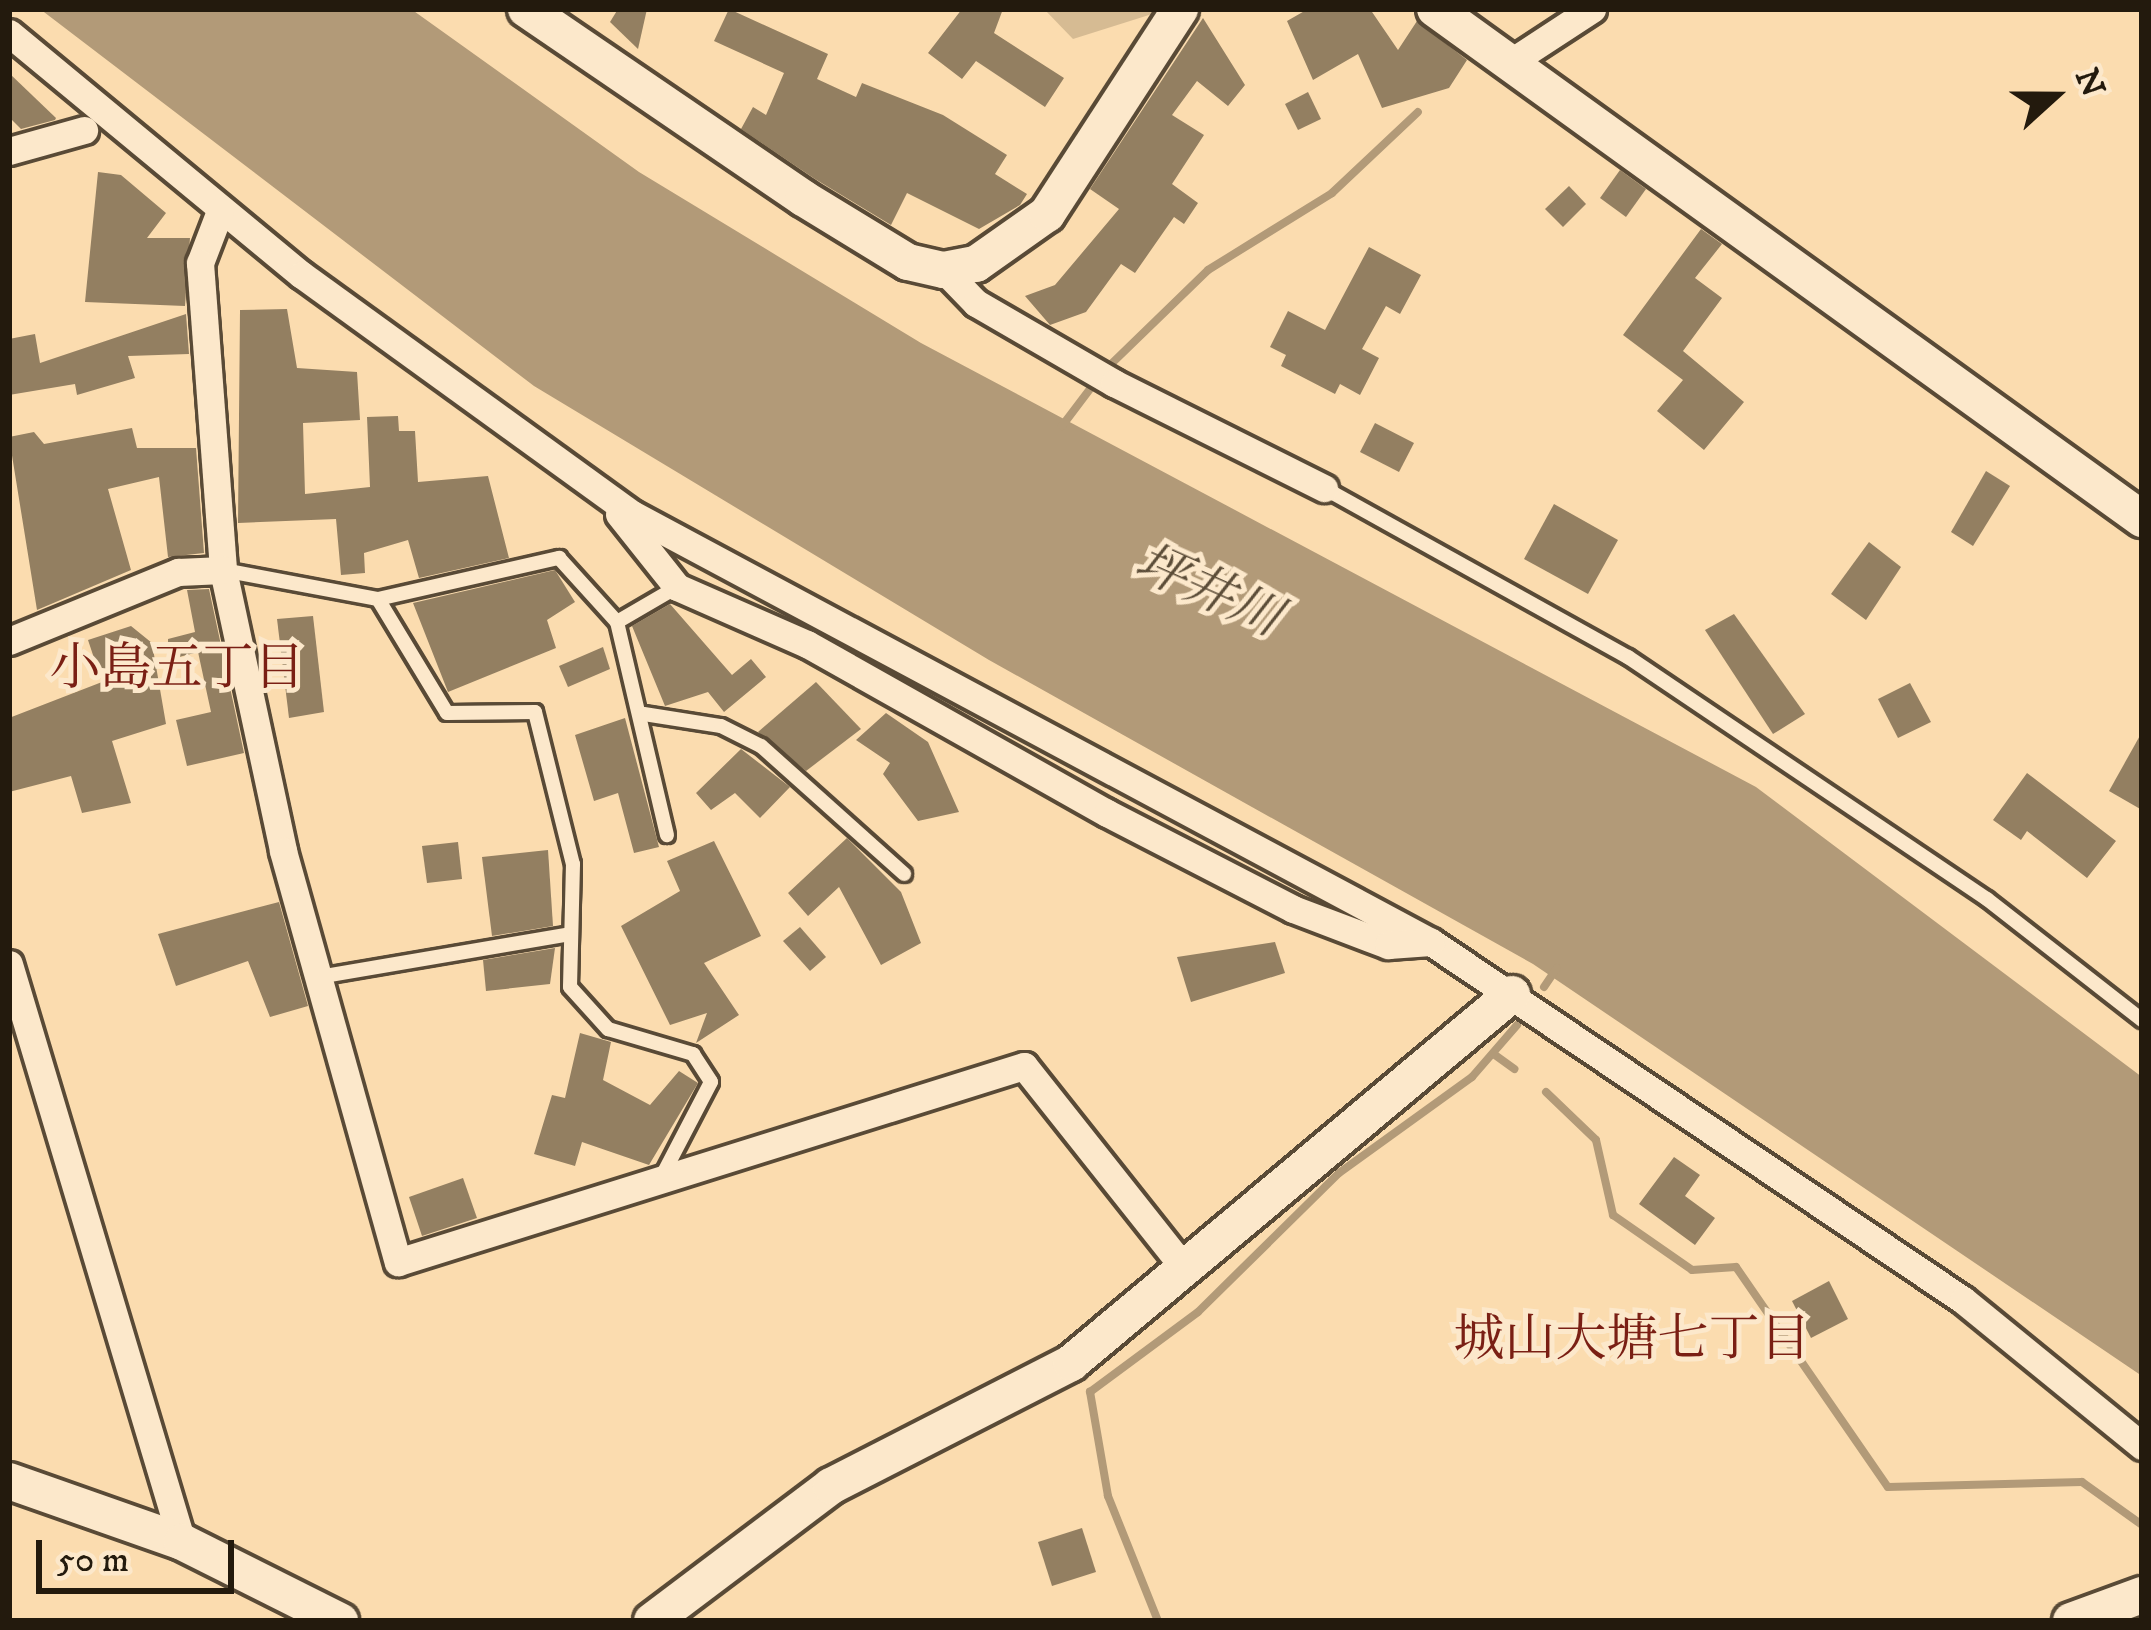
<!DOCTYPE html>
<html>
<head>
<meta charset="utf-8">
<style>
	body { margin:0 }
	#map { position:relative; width:2151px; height:1630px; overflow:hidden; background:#fbdcaf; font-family:"IM FELL DW Pica","Noto Serif JP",serif }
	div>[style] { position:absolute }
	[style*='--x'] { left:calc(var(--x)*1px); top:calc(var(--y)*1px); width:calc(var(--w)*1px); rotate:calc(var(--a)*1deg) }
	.green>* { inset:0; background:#d6bb93 }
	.water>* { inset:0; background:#b29a78 }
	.stream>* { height:8px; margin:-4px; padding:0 4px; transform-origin:4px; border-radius:4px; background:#b29a78 }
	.building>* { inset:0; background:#937f61 }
	.roads { filter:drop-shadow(3px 0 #594a36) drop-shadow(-3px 0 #594a36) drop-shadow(0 3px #594a36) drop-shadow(0 -3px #594a36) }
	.lane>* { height:14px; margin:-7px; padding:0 7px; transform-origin:7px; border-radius:7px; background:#fce8cb }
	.street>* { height:27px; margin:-13.5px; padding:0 13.5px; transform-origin:13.5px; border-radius:13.5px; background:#fce8cb }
	.secondary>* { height:36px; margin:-18px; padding:0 18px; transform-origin:18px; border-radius:18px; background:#fce8cb }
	span { translate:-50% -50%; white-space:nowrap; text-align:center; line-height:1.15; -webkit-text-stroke:10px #fce8cb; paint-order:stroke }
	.water-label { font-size:51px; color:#5c4d38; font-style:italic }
	.neighbourhood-label { font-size:51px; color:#7a1f14 }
	.frame { position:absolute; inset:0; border:12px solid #231a0d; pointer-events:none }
	.north { position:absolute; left:1995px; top:36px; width:120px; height:120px; -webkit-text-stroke:9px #fce8cb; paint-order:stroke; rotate:69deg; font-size:33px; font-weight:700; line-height:48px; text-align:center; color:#231a0d }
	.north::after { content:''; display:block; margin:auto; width:42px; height:54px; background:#231a0d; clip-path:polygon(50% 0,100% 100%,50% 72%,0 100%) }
	.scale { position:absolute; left:36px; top:1540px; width:198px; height:54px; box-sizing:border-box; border:6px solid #231a0d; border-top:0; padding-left:15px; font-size:36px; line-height:42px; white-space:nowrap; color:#231a0d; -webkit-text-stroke:9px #fce8cb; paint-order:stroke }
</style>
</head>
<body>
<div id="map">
	<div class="green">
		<i style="clip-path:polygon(1044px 9px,1168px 9px,1073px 39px)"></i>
	</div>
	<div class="water">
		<i style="clip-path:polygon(40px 9px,411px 9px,639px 172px,921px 343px,1756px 787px,2142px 1077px,2142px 1376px,1533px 964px,989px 660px,534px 386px)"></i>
	</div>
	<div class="stream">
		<i style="--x:1106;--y:369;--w:142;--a:-44.1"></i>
		<i style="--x:1208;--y:270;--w:146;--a:-31.8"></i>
		<i style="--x:1332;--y:193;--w:118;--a:-43.3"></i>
		<i style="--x:1062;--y:426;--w:56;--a:-52.9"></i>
		<i style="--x:1544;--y:987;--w:23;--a:-56"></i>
		<i style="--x:1495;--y:1055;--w:24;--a:36"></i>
		<i style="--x:1546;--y:1092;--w:69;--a:43.8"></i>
		<i style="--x:1596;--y:1140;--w:77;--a:77.2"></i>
		<i style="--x:1613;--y:1215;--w:96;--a:34.8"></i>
		<i style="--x:1692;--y:1270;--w:44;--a:-3.9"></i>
		<i style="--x:1736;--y:1267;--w:267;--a:55.4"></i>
		<i style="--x:1888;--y:1487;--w:194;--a:-1.5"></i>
		<i style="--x:2082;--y:1482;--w:74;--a:35.6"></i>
		<i style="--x:1158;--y:1621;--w:135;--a:-111.8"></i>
		<i style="--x:1108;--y:1496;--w:106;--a:-99.8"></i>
		<i style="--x:1090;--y:1392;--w:134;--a:-36.5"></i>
		<i style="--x:1198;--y:1312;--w:198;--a:-44.6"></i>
		<i style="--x:1339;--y:1173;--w:164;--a:-35.8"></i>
		<i style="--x:1472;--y:1077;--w:69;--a:-49.1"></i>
	</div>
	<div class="building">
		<i style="clip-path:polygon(618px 9px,647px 9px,638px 49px,610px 22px)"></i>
		<i style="clip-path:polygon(729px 9px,828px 54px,817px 79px,856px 97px,862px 83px,943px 115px,1007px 155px,995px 174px,1027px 194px,1020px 205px,979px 229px,907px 193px,891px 225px,815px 179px,741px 129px,753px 107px,766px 115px,784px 73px,714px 41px)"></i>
		<i style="clip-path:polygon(962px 9px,1003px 9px,994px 33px,1064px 78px,1045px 107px,976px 61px,962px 79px,928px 53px)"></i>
		<i style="clip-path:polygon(1308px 9px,1370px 9px,1398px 50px,1417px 21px,1467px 60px,1449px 88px,1382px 108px,1358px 54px,1313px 80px,1287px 21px)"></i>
		<i style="clip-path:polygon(1203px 18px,1245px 85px,1228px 106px,1197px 81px,1172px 115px,1204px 135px,1172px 184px,1198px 203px,1184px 224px,1174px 217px,1135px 273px,1121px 264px,1086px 312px,1050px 325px,1025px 296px,1055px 285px,1119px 209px,1090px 189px)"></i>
		<i style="clip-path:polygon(9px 73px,56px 118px,55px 120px,21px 129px,9px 117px)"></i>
		<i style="clip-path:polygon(1308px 92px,1321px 119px,1298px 130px,1285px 104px)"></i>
		<i style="clip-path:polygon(1620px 170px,1646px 189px,1626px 217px,1600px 198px)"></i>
		<i style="clip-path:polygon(98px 172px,121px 175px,166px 213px,147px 238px,190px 238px,185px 306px,85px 302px)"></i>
		<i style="clip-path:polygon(1569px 186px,1586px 204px,1563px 227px,1545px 209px)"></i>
		<i style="clip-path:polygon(1701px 229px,1722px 244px,1695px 278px,1722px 298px,1683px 351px,1744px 402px,1704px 450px,1657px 411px,1683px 380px,1623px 335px)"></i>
		<i style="clip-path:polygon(1369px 247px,1421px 275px,1400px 314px,1386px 306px,1362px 349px,1379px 358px,1360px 395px,1340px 384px,1335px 394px,1281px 366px,1286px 355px,1270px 347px,1288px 311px,1325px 330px)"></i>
		<i style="clip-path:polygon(287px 309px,297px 368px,357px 372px,360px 420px,303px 423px,305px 494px,370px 487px,367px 417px,398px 416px,399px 431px,415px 431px,418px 482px,488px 476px,509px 558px,419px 578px,408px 540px,364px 553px,365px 573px,341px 575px,336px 519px,238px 523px,240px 310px)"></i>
		<i style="clip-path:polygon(186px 314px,189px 354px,128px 356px,135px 378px,77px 395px,75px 384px,9px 395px,9px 339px,35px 334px,40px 363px)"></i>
		<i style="clip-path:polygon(1375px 423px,1414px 443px,1399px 472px,1360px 452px)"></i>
		<i style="clip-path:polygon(132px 428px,137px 448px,196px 448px,204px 553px,168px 557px,159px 477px,108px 489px,131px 570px,37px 610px,9px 437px,34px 432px,44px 444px)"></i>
		<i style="clip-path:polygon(1986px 471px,2010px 486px,1973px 546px,1951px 532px)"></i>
		<i style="clip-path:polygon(1554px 504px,1618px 540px,1588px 594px,1524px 559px)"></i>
		<i style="clip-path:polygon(1869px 542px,1901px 567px,1866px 620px,1831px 594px)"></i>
		<i style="clip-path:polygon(555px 570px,575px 602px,547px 620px,556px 648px,448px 692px,413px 603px)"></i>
		<i style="clip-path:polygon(209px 589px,244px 753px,187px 766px,176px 720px,211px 712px,198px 652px,168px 660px,168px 639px,195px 632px,187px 590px)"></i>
		<i style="clip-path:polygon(670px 604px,732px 675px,751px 659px,766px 677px,724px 712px,708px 692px,665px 706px,632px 626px)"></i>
		<i style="clip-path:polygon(1734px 614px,1805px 714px,1773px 734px,1705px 630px)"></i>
		<i style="clip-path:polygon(313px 616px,324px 712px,289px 718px,277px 619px)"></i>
		<i style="clip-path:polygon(131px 626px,152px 643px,166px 724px,112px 741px,131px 803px,82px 813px,71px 776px,9px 792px,9px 718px,102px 682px,88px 640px)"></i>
		<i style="clip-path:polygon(603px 647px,610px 669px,568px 687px,559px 666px)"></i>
		<i style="clip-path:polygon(816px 682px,861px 729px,806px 771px,758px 732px)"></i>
		<i style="clip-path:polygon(1910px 683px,1931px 722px,1898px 738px,1878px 699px)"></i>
		<i style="clip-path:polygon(886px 713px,928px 742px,959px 812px,918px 821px,883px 774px,890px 763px,856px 740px)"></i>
		<i style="clip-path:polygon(625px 718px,659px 847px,634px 853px,618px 793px,594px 801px,575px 735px)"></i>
		<i style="clip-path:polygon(2142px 732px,2142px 810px,2109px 791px)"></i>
		<i style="clip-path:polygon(741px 749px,790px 787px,760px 818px,735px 793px,711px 810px,696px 793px)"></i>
		<i style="clip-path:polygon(2027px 773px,2116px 841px,2087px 878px,2027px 831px,2021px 840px,1993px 820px)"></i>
		<i style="clip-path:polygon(847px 838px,901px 892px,921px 943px,881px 965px,839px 887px,808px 916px,788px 893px)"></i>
		<i style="clip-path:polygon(714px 841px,761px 936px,704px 963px,739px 1015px,696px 1043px,707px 1013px,670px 1025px,621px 926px,680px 891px,667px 861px)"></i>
		<i style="clip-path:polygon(458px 842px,462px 879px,427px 883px,422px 846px)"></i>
		<i style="clip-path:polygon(548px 850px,553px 926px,492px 936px,482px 857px)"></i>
		<i style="clip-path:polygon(279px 902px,308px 1006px,270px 1017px,248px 961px,176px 986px,158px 934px)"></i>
		<i style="clip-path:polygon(800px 927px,826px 957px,810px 971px,783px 941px)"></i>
		<i style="clip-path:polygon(1275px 942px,1285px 973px,1191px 1002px,1177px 957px)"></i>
		<i style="clip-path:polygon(555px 948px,550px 984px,486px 991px,483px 960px)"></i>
		<i style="clip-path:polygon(580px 1033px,611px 1042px,603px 1080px,650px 1105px,679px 1071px,698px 1083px,649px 1165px,582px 1142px,575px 1166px,534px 1154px,552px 1095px,565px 1098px)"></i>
		<i style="clip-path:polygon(1674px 1157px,1700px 1175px,1685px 1196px,1715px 1218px,1695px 1245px,1639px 1204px)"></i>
		<i style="clip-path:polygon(463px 1178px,477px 1218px,422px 1236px,409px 1197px)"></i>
		<i style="clip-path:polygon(1829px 1281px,1848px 1319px,1811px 1338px,1792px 1301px)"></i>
		<i style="clip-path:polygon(1082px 1528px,1096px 1572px,1052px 1586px,1038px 1542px)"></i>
	</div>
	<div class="roads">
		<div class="lane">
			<i style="--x:1324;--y:488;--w:348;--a:29.1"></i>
			<i style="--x:1628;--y:657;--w:433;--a:34"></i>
			<i style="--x:1987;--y:899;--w:197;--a:38"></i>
			<i style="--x:223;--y:570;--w:158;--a:10.6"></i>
			<i style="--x:378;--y:599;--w:186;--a:-12.8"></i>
			<i style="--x:559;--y:558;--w:86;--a:47.8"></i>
			<i style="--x:617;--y:622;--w:69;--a:-30.3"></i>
			<i style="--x:378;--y:599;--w:133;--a:58.8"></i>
			<i style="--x:447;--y:713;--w:88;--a:-0.7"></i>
			<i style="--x:535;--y:712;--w:157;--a:76"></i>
			<i style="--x:573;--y:864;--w:123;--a:91.4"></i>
			<i style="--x:570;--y:987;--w:57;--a:47.9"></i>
			<i style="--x:608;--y:1029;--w:89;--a:16.4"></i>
			<i style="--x:693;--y:1054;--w:33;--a:57"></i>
			<i style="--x:711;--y:1082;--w:110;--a:117.5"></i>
			<i style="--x:617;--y:622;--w:219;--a:76.8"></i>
			<i style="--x:644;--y:714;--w:78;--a:8.9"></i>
			<i style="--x:721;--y:726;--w:45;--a:26.6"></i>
			<i style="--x:761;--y:746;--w:192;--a:41.8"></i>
			<i style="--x:319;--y:977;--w:255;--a:-9.7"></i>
		</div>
		<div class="street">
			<i style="--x:9;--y:33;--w:380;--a:39.6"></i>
			<i style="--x:302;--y:275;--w:407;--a:35.9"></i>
			<i style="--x:632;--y:514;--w:906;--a:28.18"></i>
			<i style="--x:1431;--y:942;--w:641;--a:33.94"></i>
			<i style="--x:1963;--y:1300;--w:231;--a:39.2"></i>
			<i style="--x:1511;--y:62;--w:97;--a:-33.2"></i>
			<i style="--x:9;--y:151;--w:78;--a:-15.6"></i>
			<i style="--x:220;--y:211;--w:56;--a:111"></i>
			<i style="--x:200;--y:263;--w:308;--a:85.7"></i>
			<i style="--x:223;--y:570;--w:287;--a:77.9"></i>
			<i style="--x:283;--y:851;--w:427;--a:74.4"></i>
			<i style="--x:398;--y:1262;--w:656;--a:-17.39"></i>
			<i style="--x:1024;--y:1066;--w:259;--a:51.6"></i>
			<i style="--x:944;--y:270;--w:46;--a:45.9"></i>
			<i style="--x:976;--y:303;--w:160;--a:30.1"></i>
			<i style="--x:1114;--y:383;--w:235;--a:26.6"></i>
			<i style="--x:619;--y:514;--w:93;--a:51.5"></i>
			<i style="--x:677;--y:587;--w:142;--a:23.7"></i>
			<i style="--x:807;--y:644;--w:344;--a:29.4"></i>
			<i style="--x:1107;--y:813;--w:209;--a:27.3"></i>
			<i style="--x:1293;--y:909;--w:102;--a:20.8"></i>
			<i style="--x:1388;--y:945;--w:43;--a:-4"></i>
			<i style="--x:9;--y:641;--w:183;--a:-22.2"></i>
			<i style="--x:178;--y:572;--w:45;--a:-2.5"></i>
			<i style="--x:9;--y:964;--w:603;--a:73.34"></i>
		</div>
		<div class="secondary">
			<i style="--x:526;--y:9;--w:335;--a:34.3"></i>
			<i style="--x:803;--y:198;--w:123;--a:31.4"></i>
			<i style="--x:908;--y:262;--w:37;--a:13"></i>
			<i style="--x:944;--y:270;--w:33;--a:-11"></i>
			<i style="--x:976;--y:264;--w:87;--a:-35.2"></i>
			<i style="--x:1047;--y:214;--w:244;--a:-57"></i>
			<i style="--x:1435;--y:9;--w:872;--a:35.81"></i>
			<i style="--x:9;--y:1481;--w:183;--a:19.4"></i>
			<i style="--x:182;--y:1542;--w:177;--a:26.6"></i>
			<i style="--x:652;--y:1621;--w:224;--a:-37"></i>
			<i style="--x:831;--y:1486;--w:270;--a:-27.1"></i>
			<i style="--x:1071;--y:1363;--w:575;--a:-39.92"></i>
			<i style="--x:2071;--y:1621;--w:76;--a:-20.1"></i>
		</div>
	</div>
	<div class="water-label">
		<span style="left:1208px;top:591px;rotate:24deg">坪井川</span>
	</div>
	<div class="neighbourhood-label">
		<span style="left:177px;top:669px">小島五丁目</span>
		<span style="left:1632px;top:1340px">城山大塘七丁目</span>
	</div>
	<div class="frame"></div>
	<div class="north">N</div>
	<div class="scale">50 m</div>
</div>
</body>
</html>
